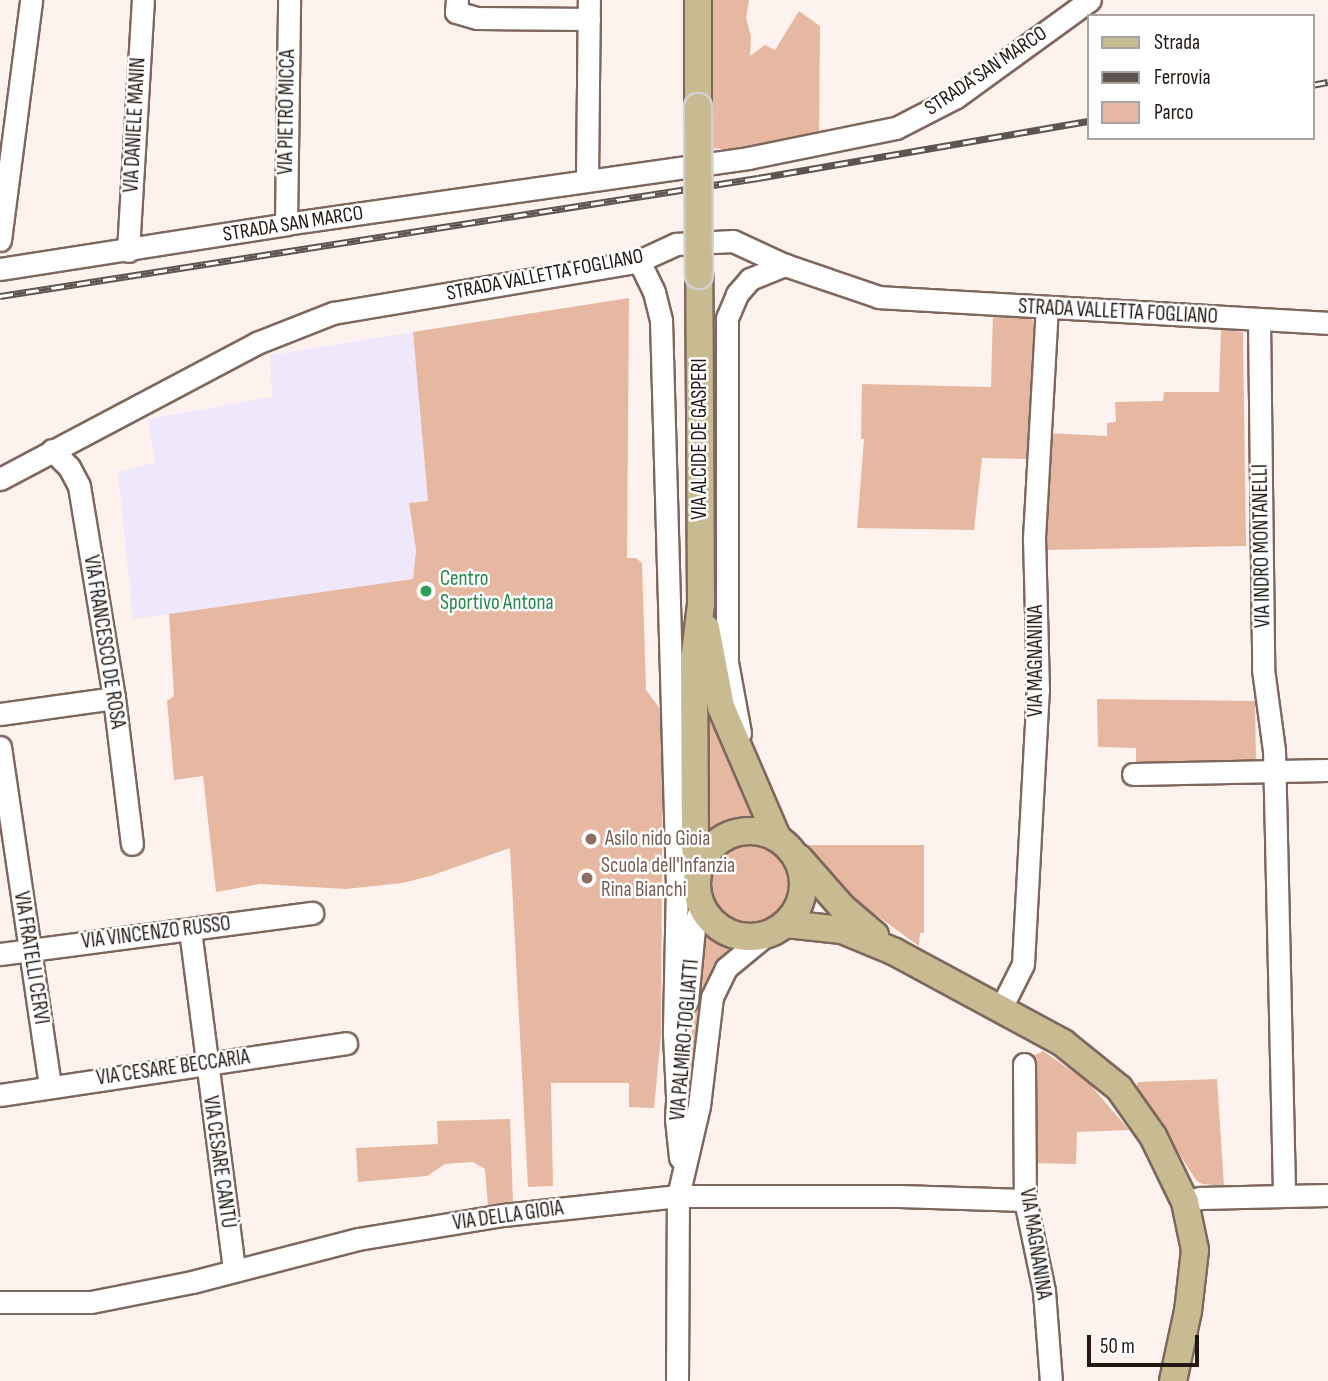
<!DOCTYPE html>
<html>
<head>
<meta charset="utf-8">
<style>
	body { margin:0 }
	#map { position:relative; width:1328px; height:1381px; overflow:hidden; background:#fdf2ed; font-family:"Sofia Sans Condensed",sans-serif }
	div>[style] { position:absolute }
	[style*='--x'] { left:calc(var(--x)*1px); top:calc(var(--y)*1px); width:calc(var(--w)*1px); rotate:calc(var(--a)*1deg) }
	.education>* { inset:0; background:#efe7fc }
	.green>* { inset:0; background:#e7b8a1 }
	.round { border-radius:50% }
	.roads { filter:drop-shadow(2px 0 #7e675c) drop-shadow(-2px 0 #7e675c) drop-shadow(0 2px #7e675c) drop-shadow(0 -2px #7e675c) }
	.minor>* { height:21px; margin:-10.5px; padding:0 10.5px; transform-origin:10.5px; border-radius:10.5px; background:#fff }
	.major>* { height:26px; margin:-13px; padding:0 13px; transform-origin:13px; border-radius:13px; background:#c8ba91 }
	.major>.ring { margin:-13px; padding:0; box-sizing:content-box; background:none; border:26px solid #c8ba91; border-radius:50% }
	.rail>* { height:7px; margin-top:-3.5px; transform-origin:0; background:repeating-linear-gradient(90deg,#fff 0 13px,#5f5550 0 26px); box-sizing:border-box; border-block:2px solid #5f5550 }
	.bridges { filter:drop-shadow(2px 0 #d3d1d0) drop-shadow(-2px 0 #d3d1d0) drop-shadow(0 2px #d3d1d0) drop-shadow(0 -2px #d3d1d0) }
	.major-bridge>* { height:26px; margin:-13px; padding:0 13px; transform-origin:13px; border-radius:13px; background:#c8ba91 }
	.dots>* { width:19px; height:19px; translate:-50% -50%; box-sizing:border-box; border:4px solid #fff; border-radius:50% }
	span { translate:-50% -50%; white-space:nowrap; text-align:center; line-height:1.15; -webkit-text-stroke:5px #fff; paint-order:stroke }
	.street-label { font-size:21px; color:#211813 }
	.leisure-label { font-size:21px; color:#27864d }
	.left { translate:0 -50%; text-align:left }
	.education-label { font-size:21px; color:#785e54 }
	.legend { position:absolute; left:1087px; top:14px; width:228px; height:126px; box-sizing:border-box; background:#fff; border:2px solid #a6a3a1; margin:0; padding:9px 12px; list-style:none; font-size:21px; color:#211813 }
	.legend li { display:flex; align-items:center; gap:14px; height:35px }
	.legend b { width:35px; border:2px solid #a6a3a1 }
	.scale { position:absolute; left:1087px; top:1335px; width:112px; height:32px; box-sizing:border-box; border:4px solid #211813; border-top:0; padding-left:9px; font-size:21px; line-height:24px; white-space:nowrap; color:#211813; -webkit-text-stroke:5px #fff; paint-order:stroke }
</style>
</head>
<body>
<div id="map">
	<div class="education">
		<i style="clip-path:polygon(413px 332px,428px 502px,409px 503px,416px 550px,413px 579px,133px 619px,118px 472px,155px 462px,148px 419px,272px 397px,270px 355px)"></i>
	</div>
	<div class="green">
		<i style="clip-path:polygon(709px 0,749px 0,746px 18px,751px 37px,750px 56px,765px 45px,775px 50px,799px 11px,820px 26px,819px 138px,736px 150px,709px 148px)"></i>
		<i style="clip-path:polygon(629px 298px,627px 558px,636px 558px,642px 563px,646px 690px,663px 713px,661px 1035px,654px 1108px,629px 1107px,629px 1083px,551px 1083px,553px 1186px,528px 1187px,510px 848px,430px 876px,402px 883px,346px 889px,260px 884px,216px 892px,203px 776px,174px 780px,167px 701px,174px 696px,169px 614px,413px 579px,416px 550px,409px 503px,428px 501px,413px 332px)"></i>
		<i style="clip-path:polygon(993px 312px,1029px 315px,1037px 326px,1030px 459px,982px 458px,974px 530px,857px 528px,864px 439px,861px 439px,862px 384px,991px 387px)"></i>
		<i style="clip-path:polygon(1221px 329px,1243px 332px,1246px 546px,1045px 550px,1047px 433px,1107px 436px,1107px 423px,1116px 422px,1115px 402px,1163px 401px,1164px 392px,1219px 392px)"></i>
		<i style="clip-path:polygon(702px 676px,763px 824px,742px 824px,722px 830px,704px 843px)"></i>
		<i style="clip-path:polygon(1097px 699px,1255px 701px,1256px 763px,1136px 766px,1136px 748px,1098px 747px)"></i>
		<i class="round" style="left:708px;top:842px;width:84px;height:84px"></i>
		<i style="clip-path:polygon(809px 845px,924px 845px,924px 933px,920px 933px,919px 946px,858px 902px,820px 862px)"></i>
		<i style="clip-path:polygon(703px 927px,735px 946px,724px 960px,693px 1081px,690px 1081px,687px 1078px)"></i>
		<i style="clip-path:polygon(1043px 1051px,1088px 1082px,1129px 1130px,1077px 1132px,1076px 1164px,1029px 1163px,1031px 1057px)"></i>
		<i style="clip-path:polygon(1217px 1079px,1224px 1186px,1202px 1184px,1196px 1180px,1136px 1087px,1138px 1082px)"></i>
		<i style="clip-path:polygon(510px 1119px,513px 1202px,488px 1207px,485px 1169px,473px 1162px,445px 1164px,427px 1176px,358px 1182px,356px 1148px,438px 1144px,437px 1121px)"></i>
	</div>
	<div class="roads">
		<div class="minor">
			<i style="--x:457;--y:0;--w:12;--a:95"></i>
			<i style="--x:456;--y:12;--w:22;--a:16"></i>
			<i style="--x:477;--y:18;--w:112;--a:0.5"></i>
			<i style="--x:587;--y:180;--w:180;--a:-89.4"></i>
			<i style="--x:286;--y:224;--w:224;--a:-89.2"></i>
			<i style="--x:0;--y:240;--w:242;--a:-82.6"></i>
			<i style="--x:128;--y:251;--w:251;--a:-86.6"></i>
			<i style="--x:639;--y:261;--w:34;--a:64"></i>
			<i style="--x:654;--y:292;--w:29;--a:76"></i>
			<i style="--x:661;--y:320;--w:565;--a:88.38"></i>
			<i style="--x:677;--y:885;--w:149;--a:91.2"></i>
			<i style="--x:674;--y:1034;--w:62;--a:87.2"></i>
			<i style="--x:0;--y:269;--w:290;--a:-8.9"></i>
			<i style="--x:286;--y:224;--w:467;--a:-8.1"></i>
			<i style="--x:748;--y:158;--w:151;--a:-11.5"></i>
			<i style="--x:896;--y:128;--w:68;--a:-27.3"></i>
			<i style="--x:956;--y:97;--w:165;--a:-35.9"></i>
			<i style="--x:1259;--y:320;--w:349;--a:89.3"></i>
			<i style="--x:1263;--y:669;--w:82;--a:82.3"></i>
			<i style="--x:1274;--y:750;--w:444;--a:88.7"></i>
			<i style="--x:52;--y:450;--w:24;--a:45"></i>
			<i style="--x:69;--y:467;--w:21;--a:62"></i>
			<i style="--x:79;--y:486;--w:215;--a:80.6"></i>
			<i style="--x:114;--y:698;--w:147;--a:83"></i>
			<i style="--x:0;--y:479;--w:291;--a:-27.9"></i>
			<i style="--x:257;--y:343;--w:82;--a:-21.5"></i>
			<i style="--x:333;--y:313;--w:310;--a:-9.6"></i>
			<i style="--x:639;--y:261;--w:41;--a:-24.7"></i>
			<i style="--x:676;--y:244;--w:57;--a:-3"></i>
			<i style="--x:733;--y:241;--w:57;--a:24.8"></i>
			<i style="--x:785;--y:265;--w:99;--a:18.8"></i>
			<i style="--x:879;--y:297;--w:450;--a:3.3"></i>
			<i style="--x:0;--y:714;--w:115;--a:-8"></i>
			<i style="--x:740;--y:733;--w:72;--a:-100.4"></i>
			<i style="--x:727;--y:662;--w:344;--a:-90"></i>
			<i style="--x:727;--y:318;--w:26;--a:-67"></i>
			<i style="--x:737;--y:294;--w:20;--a:-49"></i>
			<i style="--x:750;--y:279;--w:38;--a:-22"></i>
			<i style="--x:0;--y:747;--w:343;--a:81.6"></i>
			<i style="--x:1133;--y:774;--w:195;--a:-1.2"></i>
			<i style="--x:190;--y:930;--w:343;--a:82.6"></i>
			<i style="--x:0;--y:954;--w:315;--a:-7.5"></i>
			<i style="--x:687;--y:1001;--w:73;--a:-84.5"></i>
			<i style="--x:694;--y:928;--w:26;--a:-74"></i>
			<i style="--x:1001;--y:1008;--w:49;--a:-63.4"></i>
			<i style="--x:1023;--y:964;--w:274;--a:-86.9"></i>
			<i style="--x:1038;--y:690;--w:152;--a:-91.5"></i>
			<i style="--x:1034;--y:538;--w:229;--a:-86.8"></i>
			<i style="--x:1024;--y:1064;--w:136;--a:89.6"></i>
			<i style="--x:1025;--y:1200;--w:93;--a:78.2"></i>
			<i style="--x:1044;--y:1291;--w:90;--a:85.6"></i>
			<i style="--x:678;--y:1082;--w:37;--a:93"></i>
			<i style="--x:676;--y:1119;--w:39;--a:84"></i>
			<i style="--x:0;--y:1095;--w:350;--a:-8.5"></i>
			<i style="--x:1185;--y:1202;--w:16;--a:-15"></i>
			<i style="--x:1200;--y:1198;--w:128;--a:-1.3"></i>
			<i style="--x:0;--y:1302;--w:91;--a:0"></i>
			<i style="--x:91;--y:1302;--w:103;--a:-11.2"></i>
			<i style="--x:192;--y:1282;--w:171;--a:-14.5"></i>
			<i style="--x:358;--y:1239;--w:147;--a:-9.4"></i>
			<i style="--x:503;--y:1215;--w:176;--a:-6.2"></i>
			<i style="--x:678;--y:1196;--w:221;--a:0"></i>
			<i style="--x:899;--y:1196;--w:126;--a:1.8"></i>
			<i style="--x:677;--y:1381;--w:185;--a:-89.7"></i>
			<i style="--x:678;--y:1196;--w:92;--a:-76.9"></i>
			<i style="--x:699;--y:1106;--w:110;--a:-83.2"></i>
			<i style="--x:712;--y:997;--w:32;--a:-64"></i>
			<i style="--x:726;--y:968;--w:52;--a:-39.5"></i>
		</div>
		<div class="major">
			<i style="--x:698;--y:0;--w:107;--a:90"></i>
			<i style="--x:706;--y:628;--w:80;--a:79.2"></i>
			<i style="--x:721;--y:707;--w:142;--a:66.7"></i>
			<i class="ring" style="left:697px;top:831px;width:80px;height:80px"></i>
			<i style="--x:799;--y:858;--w:67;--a:48.7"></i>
			<i style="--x:843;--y:908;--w:42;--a:40.2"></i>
			<i style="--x:698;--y:871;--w:25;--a:-97"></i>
			<i style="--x:695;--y:846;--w:184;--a:-90.3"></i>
			<i style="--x:694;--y:662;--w:58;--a:-83.1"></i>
			<i style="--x:701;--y:604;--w:329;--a:-90.3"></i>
			<i style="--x:786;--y:924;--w:56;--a:6.1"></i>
			<i style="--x:842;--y:930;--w:57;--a:22.5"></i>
			<i style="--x:895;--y:952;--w:191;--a:28.4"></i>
			<i style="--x:1063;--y:1043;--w:72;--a:38.8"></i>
			<i style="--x:1119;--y:1088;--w:59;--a:54.7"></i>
			<i style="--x:1153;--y:1136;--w:73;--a:64.1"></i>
			<i style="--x:1185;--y:1202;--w:49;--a:78.2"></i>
			<i style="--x:1195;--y:1250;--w:61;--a:96.5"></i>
			<i style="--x:1188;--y:1311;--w:72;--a:102.1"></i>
		</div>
	</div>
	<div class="rail">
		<i style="--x:1312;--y:85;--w:16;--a:-11"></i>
		<i style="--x:0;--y:296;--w:767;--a:-8.85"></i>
		<i style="--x:758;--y:178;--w:335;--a:-9.8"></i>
	</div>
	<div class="bridges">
		<div class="major-bridge">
			<i style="--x:698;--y:107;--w:168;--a:89.7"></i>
		</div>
	</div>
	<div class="dots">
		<i style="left:426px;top:591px;background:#2e9e5b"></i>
		<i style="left:591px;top:839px;background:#8d6e63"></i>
		<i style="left:587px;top:878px;background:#8d6e63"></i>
	</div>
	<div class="street-label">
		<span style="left:986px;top:71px;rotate:-34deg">STRADA SAN MARCO</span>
		<span style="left:287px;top:112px;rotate:-89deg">VIA PIETRO MICCA</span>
		<span style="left:135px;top:125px;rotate:-87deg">VIA DANIELE MANIN</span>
		<span style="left:293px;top:224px;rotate:-9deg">STRADA SAN MARCO</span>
		<span style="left:545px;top:275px;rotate:-11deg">STRADA VALLETTA FOGLIANO</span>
		<span style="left:1118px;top:312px;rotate:3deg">STRADA VALLETTA FOGLIANO</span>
		<span style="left:700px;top:439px;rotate:-90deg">VIA ALCIDE DE GASPERI</span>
		<span style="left:1262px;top:546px;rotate:-91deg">VIA INDRO MONTANELLI</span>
		<span style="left:104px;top:642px;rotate:81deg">VIA FRANCESCO DE ROSA</span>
		<span style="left:1036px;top:661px;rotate:-90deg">VIA MAGNANINA</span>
		<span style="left:156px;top:933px;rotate:-7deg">VIA VINCENZO RUSSO</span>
		<span style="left:31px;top:958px;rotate:81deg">VIA FRATELLI CERVI</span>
		<span style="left:685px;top:1040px;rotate:-85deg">VIA PALMIRO TOGLIATTI</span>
		<span style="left:173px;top:1068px;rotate:-8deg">VIA CESARE BECCARIA</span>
		<span style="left:219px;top:1162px;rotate:82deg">VIA CESARE CANTÙ</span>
		<span style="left:508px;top:1216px;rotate:-8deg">VIA DELLA GIOIA</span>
		<span style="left:1035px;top:1244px;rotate:81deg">VIA MAGNANINA</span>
	</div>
	<div class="leisure-label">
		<span class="left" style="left:440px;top:591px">Centro<br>Sportivo Antona</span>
	</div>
	<div class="education-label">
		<span class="left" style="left:605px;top:839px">Asilo nido Gioia</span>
		<span class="left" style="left:601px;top:878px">Scuola dell'Infanzia<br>Rina Bianchi</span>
	</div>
	<ul class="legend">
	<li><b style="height:9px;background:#c8ba91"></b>Strada</li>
	<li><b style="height:9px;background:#5f5550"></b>Ferrovia</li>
	<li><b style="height:19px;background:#e7b8a1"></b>Parco</li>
	</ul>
	<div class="scale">50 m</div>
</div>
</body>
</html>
